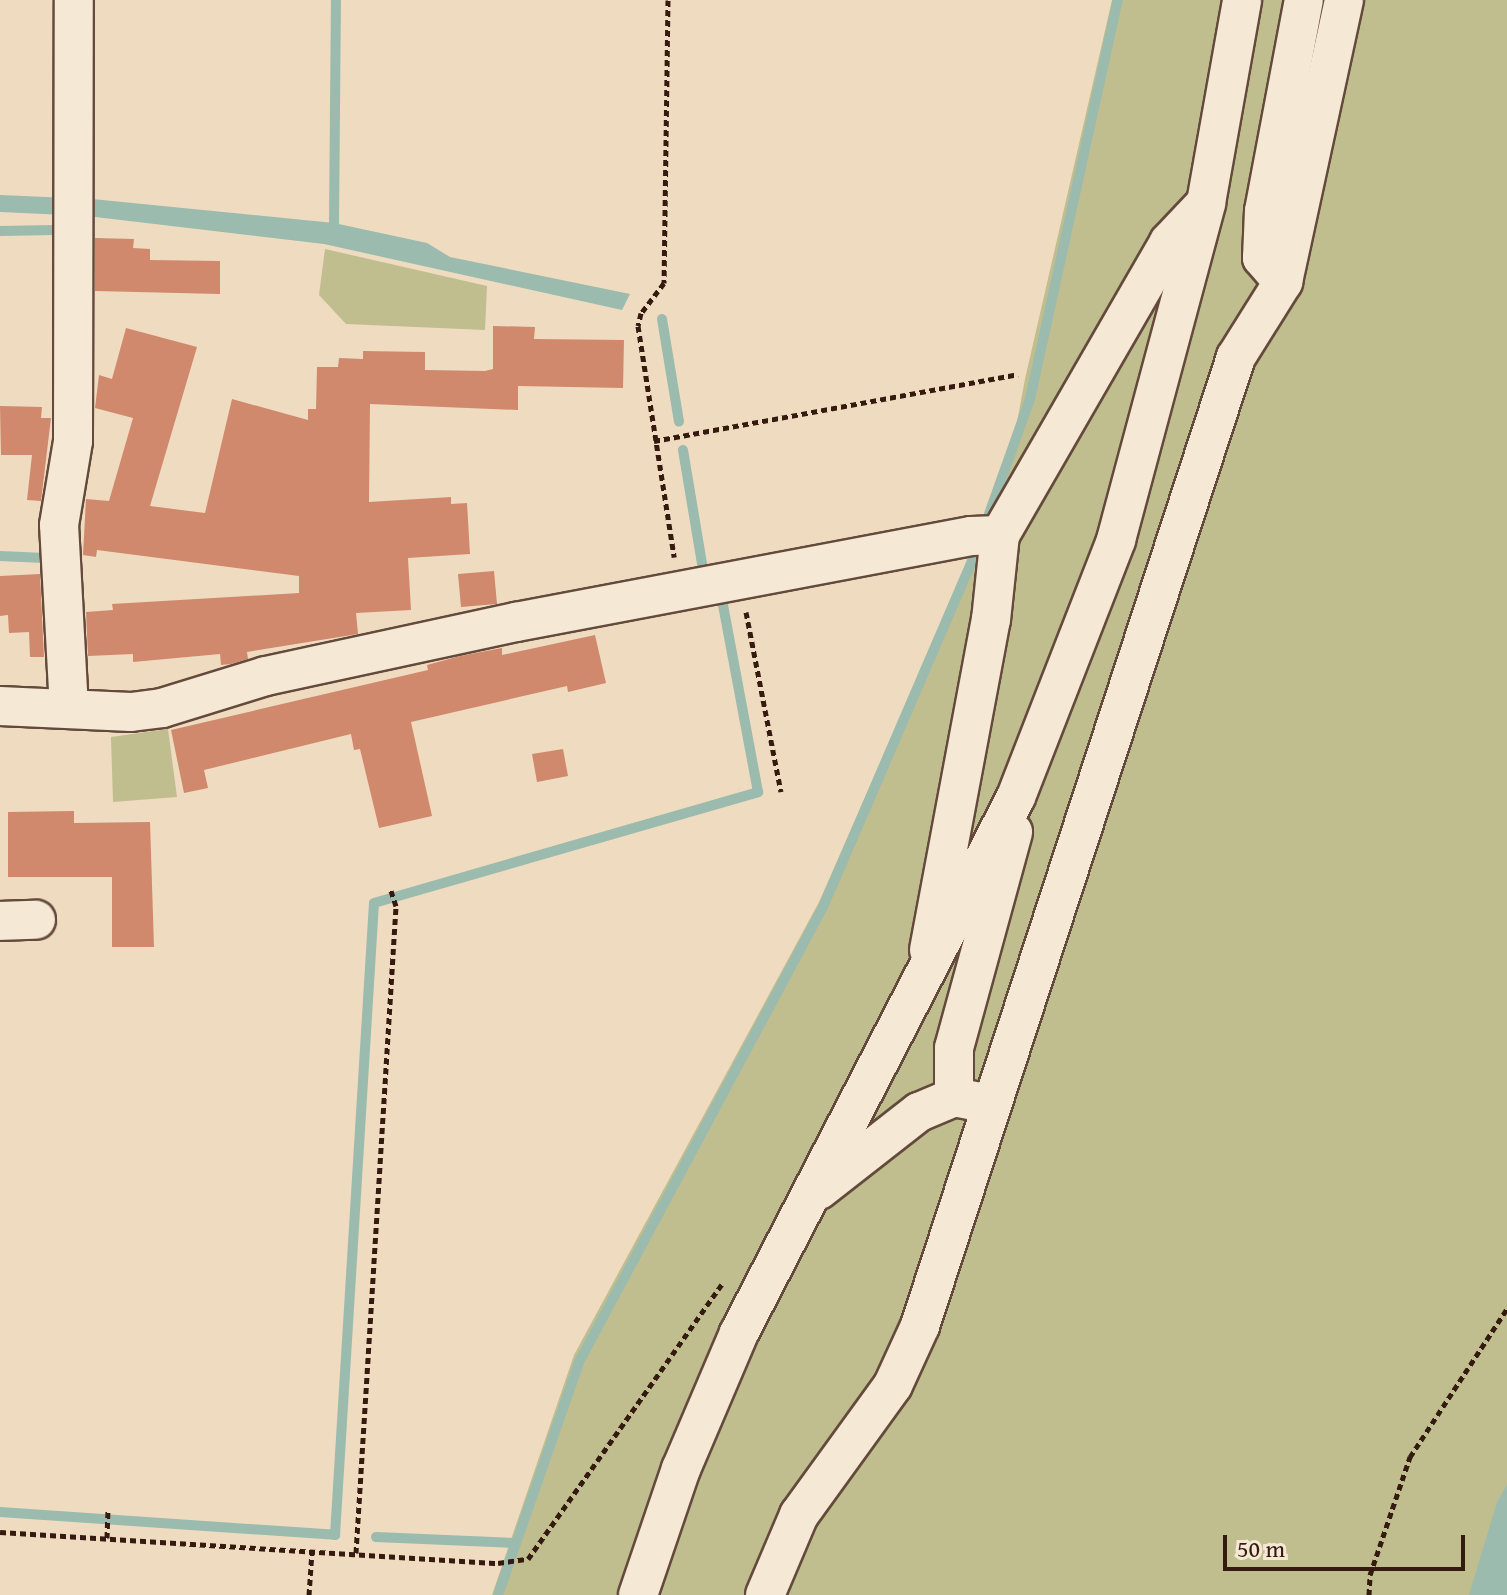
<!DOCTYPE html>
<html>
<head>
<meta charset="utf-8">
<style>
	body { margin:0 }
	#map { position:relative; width:1507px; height:1595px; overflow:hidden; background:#efdbbf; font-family:"Gentium Book Plus",serif }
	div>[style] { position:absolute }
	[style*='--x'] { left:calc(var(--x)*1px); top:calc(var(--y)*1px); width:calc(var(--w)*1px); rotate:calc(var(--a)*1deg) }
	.green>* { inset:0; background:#c0be8e }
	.water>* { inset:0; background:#9abbae }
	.stream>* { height:10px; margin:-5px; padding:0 5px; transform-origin:5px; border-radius:5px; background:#9abbae }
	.building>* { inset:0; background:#d0896d }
	.path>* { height:5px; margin-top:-2.5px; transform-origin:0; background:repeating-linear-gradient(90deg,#351a10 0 6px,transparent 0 10px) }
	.roads { filter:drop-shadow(2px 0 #644a3c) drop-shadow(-2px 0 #644a3c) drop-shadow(0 2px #644a3c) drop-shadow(0 -2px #644a3c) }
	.minor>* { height:38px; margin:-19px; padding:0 19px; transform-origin:19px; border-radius:19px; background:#f5e8d5 }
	span { translate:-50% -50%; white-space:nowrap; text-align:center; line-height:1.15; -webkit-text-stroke:8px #f5e8d5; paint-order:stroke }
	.scale { position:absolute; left:1223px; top:1535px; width:242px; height:36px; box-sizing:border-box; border:4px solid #351a10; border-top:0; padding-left:10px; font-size:24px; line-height:28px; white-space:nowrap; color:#351a10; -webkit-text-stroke:6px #f5e8d5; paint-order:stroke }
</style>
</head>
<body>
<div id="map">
	<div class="green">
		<i style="clip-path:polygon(1112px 0,1507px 0,1507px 1595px,492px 1595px,574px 1355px,819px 902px,973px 553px,1000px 513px,1025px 379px)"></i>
		<i style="clip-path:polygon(325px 249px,487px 286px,485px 330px,346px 324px,319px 295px)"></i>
		<i style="clip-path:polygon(168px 729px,177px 797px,113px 802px,111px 737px)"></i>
	</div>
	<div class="water">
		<i style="clip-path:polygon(0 195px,92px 199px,334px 223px,427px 243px,450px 257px,630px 294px,622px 310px,324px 244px,87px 216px,0 212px)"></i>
		<i style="clip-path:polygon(1507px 1485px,1507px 1595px,1469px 1595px,1497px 1502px)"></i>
	</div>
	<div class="stream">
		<i style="--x:334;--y:223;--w:223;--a:-89.5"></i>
		<i style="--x:0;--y:231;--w:55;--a:-1"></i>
		<i style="--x:662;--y:319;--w:104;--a:80.6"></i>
		<i style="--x:683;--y:450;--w:122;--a:80.5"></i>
		<i style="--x:989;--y:514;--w:122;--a:-70.4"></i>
		<i style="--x:1030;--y:399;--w:409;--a:-77.6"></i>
		<i style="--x:0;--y:556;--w:44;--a:2.6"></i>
		<i style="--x:0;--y:1512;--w:336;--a:3.9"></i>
		<i style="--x:335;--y:1535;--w:633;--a:-86.47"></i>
		<i style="--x:374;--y:903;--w:400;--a:-16.1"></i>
		<i style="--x:758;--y:792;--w:195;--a:-100.6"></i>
		<i style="--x:376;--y:1537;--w:140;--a:2.5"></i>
		<i style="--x:498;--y:1595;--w:247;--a:-70.8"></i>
		<i style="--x:579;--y:1362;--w:516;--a:-61.8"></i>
		<i style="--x:823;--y:907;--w:381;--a:-66.7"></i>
	</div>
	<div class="building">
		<i style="clip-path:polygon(95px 238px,134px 239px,133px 248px,150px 249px,150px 260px,220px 261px,220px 294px,95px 291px)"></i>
		<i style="clip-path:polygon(493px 326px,535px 327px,534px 339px,624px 340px,623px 388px,518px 386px,518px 410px,370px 404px,369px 502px,451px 497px,451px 504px,467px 503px,470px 554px,408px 558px,411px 610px,356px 613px,358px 634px,247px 652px,248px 659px,231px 664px,221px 665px,220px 654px,133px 662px,133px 654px,88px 656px,86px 612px,113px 610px,112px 604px,299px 593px,299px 576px,97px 550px,96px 557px,83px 555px,86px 499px,109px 501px,133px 418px,95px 408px,99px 375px,112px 379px,126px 328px,197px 347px,150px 506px,205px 513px,232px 399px,308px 420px,308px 409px,316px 409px,317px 367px,338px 367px,339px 358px,363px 359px,363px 351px,425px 352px,425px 370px,485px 371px,493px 369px)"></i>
		<i style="clip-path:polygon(0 406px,42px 407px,41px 418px,51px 418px,41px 501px,27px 500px,32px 455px,1px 455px)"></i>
		<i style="clip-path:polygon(494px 571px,497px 604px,461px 607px,458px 574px)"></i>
		<i style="clip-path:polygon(40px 574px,44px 657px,30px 657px,29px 632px,9px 633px,8px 615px,0 616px,0 576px)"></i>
		<i style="clip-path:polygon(595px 635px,606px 683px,568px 692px,567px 686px,411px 722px,432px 816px,379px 828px,360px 749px,354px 750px,351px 734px,204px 770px,208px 788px,184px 793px,171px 730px,428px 670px,427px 665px,460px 656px,502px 648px,502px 655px)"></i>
		<i style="clip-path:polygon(563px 749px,568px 776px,537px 782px,532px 754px)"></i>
		<i style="clip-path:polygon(74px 811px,74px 823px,150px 822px,154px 947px,112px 947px,112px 877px,8px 877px,8px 812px)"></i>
	</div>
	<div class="path">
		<i style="--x:668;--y:0;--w:283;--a:90.8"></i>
		<i style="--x:664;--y:283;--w:38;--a:127"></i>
		<i style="--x:641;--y:313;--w:13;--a:103"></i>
		<i style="--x:638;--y:326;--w:234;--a:81.1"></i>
		<i style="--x:654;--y:441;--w:370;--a:-10.4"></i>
		<i style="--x:746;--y:612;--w:183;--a:79"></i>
		<i style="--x:0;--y:1532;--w:499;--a:3.6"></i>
		<i style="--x:498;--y:1563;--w:30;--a:-8"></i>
		<i style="--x:528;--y:1559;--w:337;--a:-54.8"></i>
		<i style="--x:107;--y:1538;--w:28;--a:-88"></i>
		<i style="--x:356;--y:1553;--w:648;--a:-86.46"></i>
		<i style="--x:396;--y:906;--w:19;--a:-108"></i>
		<i style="--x:309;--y:1595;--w:44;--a:-86.1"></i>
		<i style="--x:1369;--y:1595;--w:20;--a:-87"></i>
		<i style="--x:1370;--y:1575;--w:125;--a:-71.3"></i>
		<i style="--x:1410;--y:1457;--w:177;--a:-56.8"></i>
	</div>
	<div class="roads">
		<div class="minor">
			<i style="--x:1283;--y:282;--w:32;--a:-131"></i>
			<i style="--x:1262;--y:258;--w:47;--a:-87.6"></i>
			<i style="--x:1264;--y:211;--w:215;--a:-79.3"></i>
			<i style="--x:0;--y:706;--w:131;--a:2.6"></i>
			<i style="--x:131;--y:712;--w:31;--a:-7"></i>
			<i style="--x:162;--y:708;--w:109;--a:-17.1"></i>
			<i style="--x:266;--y:676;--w:256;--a:-12.2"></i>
			<i style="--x:516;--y:622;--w:463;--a:-10.7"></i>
			<i style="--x:971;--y:536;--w:29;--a:-2"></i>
			<i style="--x:69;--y:709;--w:184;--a:-93.1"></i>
			<i style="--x:59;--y:525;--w:85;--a:-80.5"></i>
			<i style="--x:73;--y:441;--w:441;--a:-89.9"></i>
			<i style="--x:0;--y:921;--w:36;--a:-2"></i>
			<i style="--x:929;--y:950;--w:336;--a:-79.4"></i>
			<i style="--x:991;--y:620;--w:85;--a:-84"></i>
			<i style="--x:1000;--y:535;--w:338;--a:-60"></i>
			<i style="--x:1169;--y:242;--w:47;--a:-46.7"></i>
			<i style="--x:954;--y:1097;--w:49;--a:-90"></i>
			<i style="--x:954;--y:1048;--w:224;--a:-74.7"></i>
			<i style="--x:819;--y:1190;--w:127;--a:-38"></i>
			<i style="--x:919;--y:1112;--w:38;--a:-23"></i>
			<i style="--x:954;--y:1097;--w:25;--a:11"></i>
			<i style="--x:638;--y:1595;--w:133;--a:-71.2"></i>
			<i style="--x:681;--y:1469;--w:148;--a:-66.9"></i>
			<i style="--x:739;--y:1333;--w:603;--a:-62.67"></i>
			<i style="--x:1016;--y:797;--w:276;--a:-68.7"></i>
			<i style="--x:1116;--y:540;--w:349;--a:-75"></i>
			<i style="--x:1206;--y:203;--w:206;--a:-79.9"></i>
			<i style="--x:765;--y:1595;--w:87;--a:-67"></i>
			<i style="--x:799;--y:1515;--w:160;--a:-54.1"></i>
			<i style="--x:893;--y:1385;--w:65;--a:-65.4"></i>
			<i style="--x:920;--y:1326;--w:1019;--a:-71.94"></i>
			<i style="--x:1236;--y:357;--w:89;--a:-57.9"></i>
			<i style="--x:1283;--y:282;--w:289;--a:-77.8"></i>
		</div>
	</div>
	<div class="scale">50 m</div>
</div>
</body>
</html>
